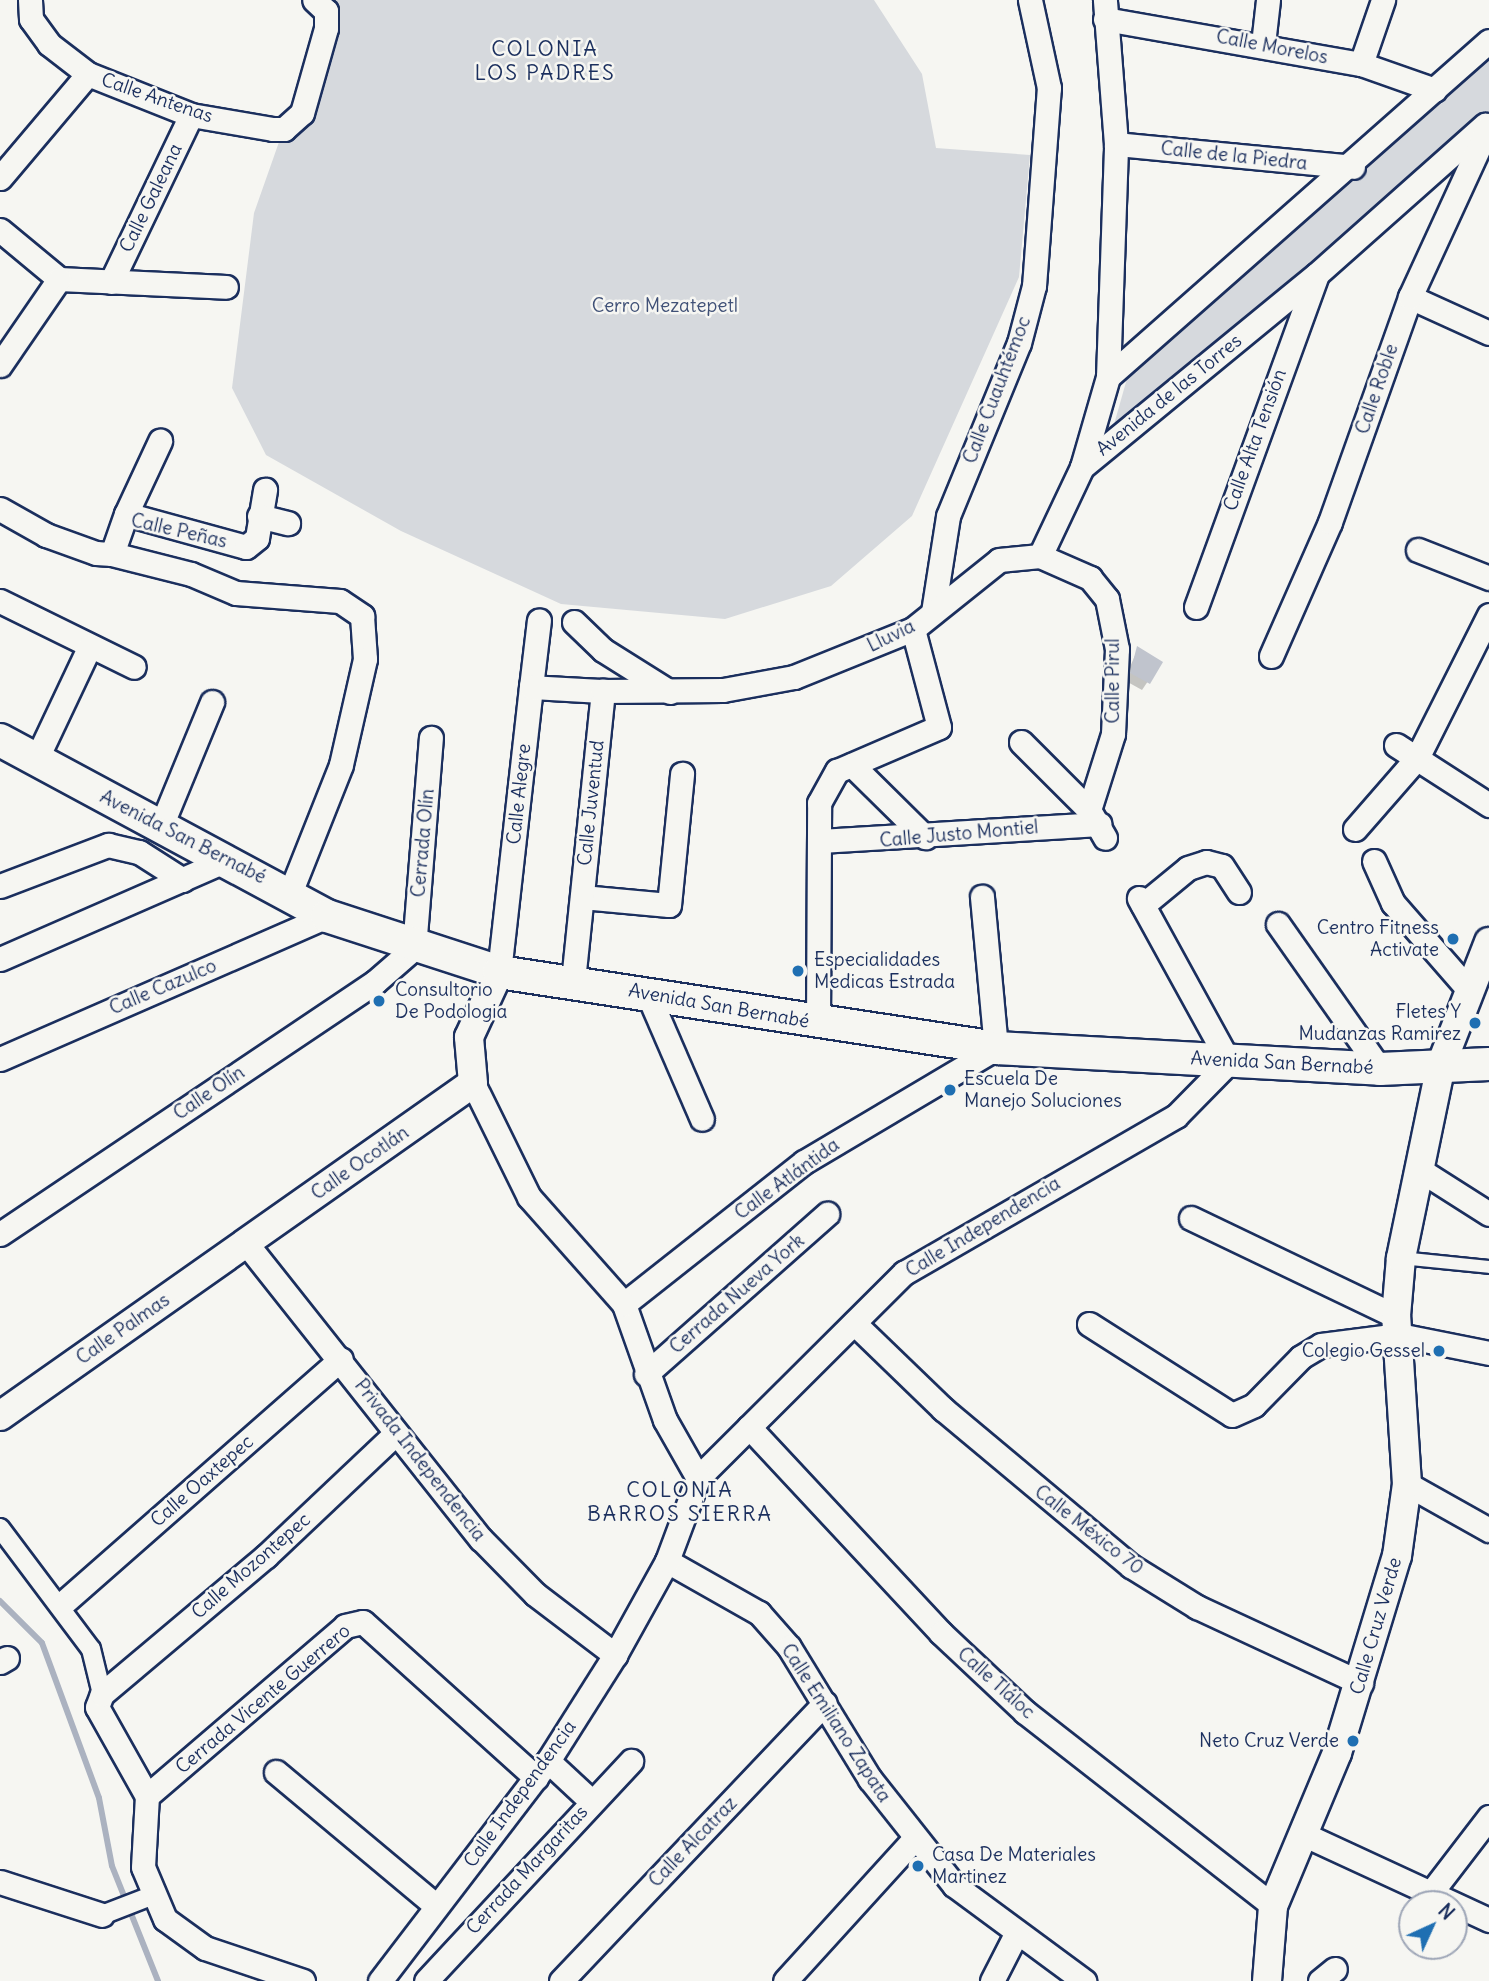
<!DOCTYPE html>
<html>
<head>
<meta charset="utf-8">
<style>
	body { margin:0 }
	#map { position:relative; width:1489px; height:1981px; overflow:hidden; background:#f6f6f2; font-family:Delius,sans-serif }
	div>[style] { position:absolute }
	[style*='--x'] { left:calc(var(--x)*1px); top:calc(var(--y)*1px); width:calc(var(--w)*1px); rotate:calc(var(--a)*1deg) }
	.green>* { inset:0; background:#d6d9dd }
	.shadow>* { inset:0; background:#0003 }
	.stream>* { height:6px; margin:-3px; padding:0 3px; transform-origin:3px; border-radius:3px; background:#abb2c0 }
	.building>* { inset:0; background:#c0c4cd }
	.roads { filter:drop-shadow(2px 0 #1b2f5e) drop-shadow(-2px 0 #1b2f5e) drop-shadow(0 2px #1b2f5e) drop-shadow(0 -2px #1b2f5e) }
	.service>* { height:12px; margin:-6px; padding:0 6px; transform-origin:6px; border-radius:6px; background:#f6f6f2 }
	.pedestrian>* { height:18px; margin:-9px; padding:0 9px; transform-origin:9px; border-radius:9px; background:#f6f6f2 }
	.minor>* { height:23px; margin:-11.5px; padding:0 11.5px; transform-origin:11.5px; border-radius:11.5px; background:#f6f6f2 }
	.tertiary>* { height:28px; margin:-14px; padding:0 14px; transform-origin:14px; border-radius:14px; background:#f6f6f2 }
	.secondary>* { height:32px; margin:-16px; padding:0 16px; transform-origin:16px; border-radius:16px; background:#f6f6f2 }
	.dots>* { width:19px; height:19px; translate:-50% -50%; box-sizing:border-box; border:4px solid #f6f6f2; border-radius:50% }
	span { translate:-50% -50%; white-space:nowrap; text-align:center; line-height:1.15; -webkit-text-stroke:5px #f6f6f2; paint-order:stroke }
	.street-label { font-size:19px; color:#1b2f5e }
	.park-label { font-size:19px; color:#405177 }
	.poi-label { font-size:19px; color:#1b2f5e }
	.right { translate:-100% -50%; text-align:right }
	.left { translate:0 -50%; text-align:left }
	.neighbourhood-label { font-size:21px; color:#1b2f5e; letter-spacing:2px }
	.north { position:absolute; left:1398px; top:1890px; width:70px; height:70px; box-sizing:border-box; background:#f6f6f2; border:2px solid #9ea6b7; border-radius:50%; rotate:45deg; font-size:19px; font-weight:700; line-height:28px; text-align:center; color:#1b2f5e }
	.north::after { content:''; display:block; margin:auto; width:24px; height:32px; background:#1f6fb2; clip-path:polygon(50% 0,100% 100%,50% 72%,0 100%) }
</style>
</head>
<body>
<div id="map">
	<div class="green">
		<i style="clip-path:polygon(329px 0,874px 0,922px 74px,936px 148px,1030px 155px,1019px 277px,912px 516px,831px 586px,725px 619px,561px 604px,401px 531px,266px 455px,232px 388px,254px 213px)"></i>
		<i style="clip-path:polygon(1489px 55px,1489px 111px,1107px 449px,1128px 375px)"></i>
	</div>
	<div class="shadow">
		<i style="clip-path:polygon(1138px 649px,1161px 662px,1142px 690px,1124px 680px)"></i>
	</div>
	<div class="stream">
		<i style="--x:0;--y:1601;--w:59;--a:45"></i>
		<i style="--x:42;--y:1643;--w:165;--a:69.8"></i>
		<i style="--x:99;--y:1798;--w:69;--a:79.2"></i>
		<i style="--x:112;--y:1866;--w:124;--a:68.2"></i>
	</div>
	<div class="building">
		<i style="clip-path:polygon(1137px 646px,1163px 662px,1150px 684px,1130px 673px)"></i>
	</div>
	<div class="roads">
		<div class="service">
			<i style="--x:1401;--y:1258;--w:88;--a:5.8"></i>
		</div>
		<div class="pedestrian">
			<i style="--x:0;--y:1528;--w:151;--a:53.1"></i>
			<i style="--x:91;--y:1649;--w:46;--a:76.3"></i>
			<i style="--x:102;--y:1915;--w:53;--a:-21.2"></i>
		</div>
		<div class="minor">
			<i style="--x:30;--y:0;--w:19;--a:87"></i>
			<i style="--x:31;--y:19;--w:31;--a:54"></i>
			<i style="--x:49;--y:44;--w:49;--a:37.6"></i>
			<i style="--x:88;--y:74;--w:111;--a:21.7"></i>
			<i style="--x:191;--y:115;--w:83;--a:9.7"></i>
			<i style="--x:273;--y:129;--w:11;--a:0"></i>
			<i style="--x:284;--y:129;--w:24;--a:-42"></i>
			<i style="--x:302;--y:113;--w:88;--a:-74.2"></i>
			<i style="--x:326;--y:28;--w:17;--a:-90"></i>
			<i style="--x:326;--y:11;--w:16;--a:-137"></i>
			<i style="--x:1105;--y:19;--w:260;--a:10"></i>
			<i style="--x:1361;--y:64;--w:78;--a:19.4"></i>
			<i style="--x:1263;--y:44;--w:44;--a:-83.5"></i>
			<i style="--x:1361;--y:64;--w:68;--a:-71"></i>
			<i style="--x:1116;--y:144;--w:238;--a:5.5"></i>
			<i style="--x:0;--y:178;--w:136;--a:-49.8"></i>
			<i style="--x:0;--y:230;--w:77;--a:39.7"></i>
			<i style="--x:59;--y:279;--w:167;--a:2.7"></i>
			<i style="--x:111;--y:282;--w:185;--a:-64.4"></i>
			<i style="--x:1410;--y:297;--w:87;--a:24.5"></i>
			<i style="--x:0;--y:365;--w:104;--a:-55.5"></i>
			<i style="--x:1108;--y:377;--w:508;--a:-41.41"></i>
			<i style="--x:1082;--y:467;--w:304;--a:-39.4"></i>
			<i style="--x:1317;--y:274;--w:225;--a:-41.6"></i>
			<i style="--x:0;--y:509;--w:53;--a:29.5"></i>
			<i style="--x:46;--y:535;--w:53;--a:19.8"></i>
			<i style="--x:96;--y:553;--w:16;--a:4"></i>
			<i style="--x:112;--y:554;--w:42;--a:-70.7"></i>
			<i style="--x:126;--y:514;--w:124;--a:15.4"></i>
			<i style="--x:246;--y:547;--w:14;--a:-39"></i>
			<i style="--x:257;--y:538;--w:49;--a:-80.5"></i>
			<i style="--x:126;--y:514;--w:81;--a:-65"></i>
			<i style="--x:259;--y:516;--w:30;--a:14"></i>
			<i style="--x:1418;--y:550;--w:76;--a:21.5"></i>
			<i style="--x:112;--y:554;--w:81;--a:14.2"></i>
			<i style="--x:191;--y:574;--w:49;--a:22.9"></i>
			<i style="--x:236;--y:593;--w:104;--a:4.4"></i>
			<i style="--x:340;--y:601;--w:27;--a:34"></i>
			<i style="--x:362;--y:616;--w:43;--a:86"></i>
			<i style="--x:365;--y:659;--w:109;--a:102.8"></i>
			<i style="--x:341;--y:765;--w:138;--a:111.7"></i>
			<i style="--x:1040;--y:556;--w:55;--a:23.7"></i>
			<i style="--x:1090;--y:578;--w:27;--a:51"></i>
			<i style="--x:1107;--y:599;--w:51;--a:78.7"></i>
			<i style="--x:1117;--y:649;--w:85;--a:92.7"></i>
			<i style="--x:1113;--y:734;--w:80;--a:107.5"></i>
			<i style="--x:1089;--y:810;--w:32;--a:60"></i>
			<i style="--x:0;--y:601;--w:149;--a:26.2"></i>
			<i style="--x:1196;--y:607;--w:351;--a:-70"></i>
			<i style="--x:933;--y:612;--w:97;--a:-81.1"></i>
			<i style="--x:948;--y:516;--w:187;--a:-67.7"></i>
			<i style="--x:1019;--y:343;--w:59;--a:-75.3"></i>
			<i style="--x:1034;--y:286;--w:199;--a:-85.7"></i>
			<i style="--x:1049;--y:88;--w:90;--a:-102.2"></i>
			<i style="--x:574;--y:622;--w:40;--a:44"></i>
			<i style="--x:603;--y:650;--w:79;--a:32.1"></i>
			<i style="--x:1271;--y:656;--w:146;--a:-66.2"></i>
			<i style="--x:1330;--y:522;--w:239;--a:-70.4"></i>
			<i style="--x:1410;--y:297;--w:189;--a:-65.3"></i>
			<i style="--x:531;--y:687;--w:67;--a:-83.2"></i>
			<i style="--x:1021;--y:742;--w:96;--a:45"></i>
			<i style="--x:1396;--y:745;--w:111;--a:32.8"></i>
			<i style="--x:36;--y:760;--w:126;--a:-64.7"></i>
			<i style="--x:852;--y:765;--w:103;--a:44.6"></i>
			<i style="--x:161;--y:826;--w:134;--a:-67.6"></i>
			<i style="--x:1355;--y:829;--w:94;--a:-48.9"></i>
			<i style="--x:1417;--y:758;--w:160;--a:-63.3"></i>
			<i style="--x:820;--y:841;--w:280;--a:-3.5"></i>
			<i style="--x:1374;--y:861;--w:46;--a:65.7"></i>
			<i style="--x:1393;--y:903;--w:114;--a:48.9"></i>
			<i style="--x:0;--y:886;--w:116;--a:-20.8"></i>
			<i style="--x:108;--y:845;--w:32;--a:13"></i>
			<i style="--x:139;--y:852;--w:52;--a:32.5"></i>
			<i style="--x:582;--y:897;--w:87;--a:5.3"></i>
			<i style="--x:669;--y:905;--w:132;--a:-84.3"></i>
			<i style="--x:1143;--y:905;--w:58;--a:-39.4"></i>
			<i style="--x:1188;--y:868;--w:19;--a:-18"></i>
			<i style="--x:1206;--y:862;--w:16;--a:14"></i>
			<i style="--x:1222;--y:866;--w:31;--a:57"></i>
			<i style="--x:1278;--y:924;--w:177;--a:54.9"></i>
			<i style="--x:0;--y:959;--w:250;--a:-23.6"></i>
			<i style="--x:499;--y:972;--w:287;--a:-83.6"></i>
			<i style="--x:531;--y:687;--w:72;--a:3.2"></i>
			<i style="--x:573;--y:981;--w:292;--a:-84.1"></i>
			<i style="--x:603;--y:691;--w:120;--a:-0.5"></i>
			<i style="--x:723;--y:690;--w:72;--a:-10.4"></i>
			<i style="--x:794;--y:677;--w:128;--a:-22"></i>
			<i style="--x:913;--y:629;--w:110;--a:-38.7"></i>
			<i style="--x:999;--y:560;--w:41;--a:-5.6"></i>
			<i style="--x:1040;--y:556;--w:98;--a:-64.7"></i>
			<i style="--x:1082;--y:467;--w:94;--a:-73.9"></i>
			<i style="--x:1108;--y:377;--w:233;--a:-88"></i>
			<i style="--x:1116;--y:144;--w:144;--a:-94.4"></i>
			<i style="--x:647;--y:992;--w:138;--a:66.6"></i>
			<i style="--x:818;--y:1024;--w:221;--a:-89.7"></i>
			<i style="--x:819;--y:803;--w:37;--a:-61"></i>
			<i style="--x:837;--y:771;--w:111;--a:-23.3"></i>
			<i style="--x:939;--y:727;--w:101;--a:-104.9"></i>
			<i style="--x:0;--y:1059;--w:357;--a:-23.6"></i>
			<i style="--x:1420;--y:1170;--w:82;--a:32.5"></i>
			<i style="--x:1191;--y:1218;--w:227;--a:25.6"></i>
			<i style="--x:0;--y:1234;--w:452;--a:-33.9"></i>
			<i style="--x:375;--y:982;--w:52;--a:-41.1"></i>
			<i style="--x:414;--y:948;--w:211;--a:-85.4"></i>
			<i style="--x:246;--y:1243;--w:378;--a:51.6"></i>
			<i style="--x:481;--y:1539;--w:77;--a:45.5"></i>
			<i style="--x:535;--y:1594;--w:101;--a:37.3"></i>
			<i style="--x:624;--y:1304;--w:229;--a:-38.3"></i>
			<i style="--x:804;--y:1162;--w:223;--a:-30.7"></i>
			<i style="--x:996;--y:1048;--w:152;--a:-95.3"></i>
			<i style="--x:854;--y:1323;--w:124;--a:44"></i>
			<i style="--x:943;--y:1409;--w:245;--a:39.9"></i>
			<i style="--x:1131;--y:1566;--w:78;--a:31.8"></i>
			<i style="--x:1197;--y:1607;--w:181;--a:24.9"></i>
			<i style="--x:1089;--y:1324;--w:169;--a:32.5"></i>
			<i style="--x:1232;--y:1415;--w:24;--a:-24"></i>
			<i style="--x:1254;--y:1405;--w:67;--a:-45.6"></i>
			<i style="--x:1301;--y:1357;--w:23;--a:-31"></i>
			<i style="--x:1321;--y:1345;--w:79;--a:-7.3"></i>
			<i style="--x:1399;--y:1335;--w:92;--a:11.3"></i>
			<i style="--x:646;--y:1374;--w:242;--a:-41.5"></i>
			<i style="--x:749;--y:1427;--w:282;--a:47"></i>
			<i style="--x:941;--y:1633;--w:115;--a:43.2"></i>
			<i style="--x:1025;--y:1712;--w:315;--a:38"></i>
			<i style="--x:698;--y:1478;--w:291;--a:-44.9"></i>
			<i style="--x:904;--y:1273;--w:314;--a:-30"></i>
			<i style="--x:1176;--y:1116;--w:76;--a:-45.5"></i>
			<i style="--x:1229;--y:1062;--w:187;--a:-118.8"></i>
			<i style="--x:1407;--y:1484;--w:94;--a:29.3"></i>
			<i style="--x:667;--y:1561;--w:106;--a:29.5"></i>
			<i style="--x:759;--y:1613;--w:45;--a:48.6"></i>
			<i style="--x:789;--y:1647;--w:155;--a:58.5"></i>
			<i style="--x:870;--y:1779;--w:135;--a:51.6"></i>
			<i style="--x:954;--y:1885;--w:162;--a:36.4"></i>
			<i style="--x:62;--y:1604;--w:371;--a:-41.3"></i>
			<i style="--x:0;--y:1662;--w:8;--a:-30"></i>
			<i style="--x:548;--y:1761;--w:59;--a:42.9"></i>
			<i style="--x:276;--y:1772;--w:209;--a:39.9"></i>
			<i style="--x:147;--y:1796;--w:261;--a:-40.6"></i>
			<i style="--x:345;--y:1626;--w:18;--a:-13"></i>
			<i style="--x:363;--y:1622;--w:233;--a:42"></i>
			<i style="--x:1305;--y:1835;--w:203;--a:24.8"></i>
			<i style="--x:0;--y:1882;--w:107;--a:17.9"></i>
			<i style="--x:1433;--y:1890;--w:92;--a:-52.5"></i>
			<i style="--x:303;--y:1981;--w:103;--a:-161.4"></i>
			<i style="--x:205;--y:1948;--w:49;--a:-144.1"></i>
			<i style="--x:165;--y:1919;--w:56;--a:-112.9"></i>
			<i style="--x:143;--y:1867;--w:71;--a:-86.8"></i>
			<i style="--x:147;--y:1796;--w:102;--a:-119.3"></i>
			<i style="--x:97;--y:1707;--w:14;--a:-69"></i>
			<i style="--x:102;--y:1694;--w:214;--a:-40.1"></i>
			<i style="--x:266;--y:1556;--w:179;--a:-43.4"></i>
			<i style="--x:380;--y:1981;--w:277;--a:-52.6"></i>
			<i style="--x:548;--y:1761;--w:125;--a:-57.7"></i>
			<i style="--x:615;--y:1655;--w:107;--a:-61"></i>
			<i style="--x:667;--y:1561;--w:89;--a:-69.5"></i>
			<i style="--x:698;--y:1478;--w:67;--a:-119.6"></i>
			<i style="--x:665;--y:1420;--w:123;--a:-109.5"></i>
			<i style="--x:624;--y:1304;--w:143;--a:-131.6"></i>
			<i style="--x:529;--y:1197;--w:127;--a:-116.2"></i>
			<i style="--x:426;--y:1981;--w:301;--a:-47"></i>
			<i style="--x:561;--y:1981;--w:383;--a:-46.5"></i>
			<i style="--x:785;--y:1981;--w:192;--a:-47.7"></i>
			<i style="--x:992;--y:1981;--w:53;--a:-62.9"></i>
			<i style="--x:1320;--y:1981;--w:19;--a:-39"></i>
		</div>
		<div class="tertiary">
			<i style="--x:0;--y:1416;--w:578;--a:-35.15"></i>
			<i style="--x:473;--y:1083;--w:46;--a:-95"></i>
			<i style="--x:469;--y:1037;--w:72;--a:-65.2"></i>
			<i style="--x:1267;--y:1981;--w:75;--a:-85.4"></i>
			<i style="--x:1273;--y:1906;--w:166;--a:-67.3"></i>
			<i style="--x:1337;--y:1753;--w:206;--a:-73.1"></i>
			<i style="--x:1397;--y:1556;--w:73;--a:-82.1"></i>
			<i style="--x:1407;--y:1484;--w:168;--a:-93.7"></i>
			<i style="--x:1396;--y:1316;--w:58;--a:-85.1"></i>
			<i style="--x:1401;--y:1258;--w:197;--a:-78.3"></i>
			<i style="--x:1441;--y:1065;--w:132;--a:-68.7"></i>
		</div>
		<div class="secondary">
			<i style="--x:0;--y:740;--w:371;--a:28.3"></i>
			<i style="--x:327;--y:916;--w:181;--a:18"></i>
			<i style="--x:499;--y:972;--w:503;--a:8.69"></i>
			<i style="--x:996;--y:1048;--w:385;--a:3.1"></i>
			<i style="--x:1380;--y:1069;--w:109;--a:-2.6"></i>
		</div>
	</div>
	<div class="dots">
		<i style="left:1453px;top:939px;background:#1f6fb2"></i>
		<i style="left:798px;top:971px;background:#1f6fb2"></i>
		<i style="left:379px;top:1001px;background:#1f6fb2"></i>
		<i style="left:1475px;top:1023px;background:#1f6fb2"></i>
		<i style="left:950px;top:1090px;background:#1f6fb2"></i>
		<i style="left:1439px;top:1351px;background:#1f6fb2"></i>
		<i style="left:1353px;top:1741px;background:#1f6fb2"></i>
		<i style="left:918px;top:1866px;background:#1f6fb2"></i>
	</div>
	<div class="street-label">
		<span style="left:1272px;top:47px;rotate:11deg">Calle Morelos</span>
		<span style="left:157px;top:98px;rotate:19deg">Calle Antenas</span>
		<span style="left:1234px;top:156px;rotate:6deg">Calle de la Piedra</span>
		<span style="left:151px;top:198px;rotate:-64deg">Calle Galeana</span>
		<span style="left:1377px;top:389px;rotate:-71deg">Calle Roble</span>
		<span style="left:997px;top:390px;rotate:-69deg">Calle Cuauhtémoc</span>
		<span style="left:1169px;top:395px;rotate:-39deg">Avenida de las Torres</span>
		<span style="left:1255px;top:440px;rotate:-70deg">Calle Alta Tensión</span>
		<span style="left:179px;top:531px;rotate:13deg">Calle Peñas</span>
		<span style="left:891px;top:636px;rotate:-26deg">Lluvia</span>
		<span style="left:1113px;top:681px;rotate:-90deg">Calle Pirul</span>
		<span style="left:519px;top:794px;rotate:-84deg">Calle Alegre</span>
		<span style="left:591px;top:803px;rotate:-84deg">Calle Juventud</span>
		<span style="left:959px;top:834px;rotate:-5deg">Calle Justo Montiel</span>
		<span style="left:183px;top:837px;rotate:27deg">Avenida San Bernabé</span>
		<span style="left:423px;top:843px;rotate:-85deg">Cerrada Olín</span>
		<span style="left:163px;top:987px;rotate:-23deg">Calle Cazulco</span>
		<span style="left:719px;top:1006px;rotate:10deg">Avenida San Bernabé</span>
		<span style="left:1282px;top:1063px;rotate:3deg">Avenida San Bernabé</span>
		<span style="left:209px;top:1093px;rotate:-34deg">Calle Olín</span>
		<span style="left:360px;top:1163px;rotate:-35deg">Calle Ocotlán</span>
		<span style="left:787px;top:1179px;rotate:-36deg">Calle Atlántida</span>
		<span style="left:983px;top:1227px;rotate:-31deg">Calle Independencia</span>
		<span style="left:737px;top:1294px;rotate:-41deg">Cerrada Nueva York</span>
		<span style="left:123px;top:1329px;rotate:-35deg">Calle Palmas</span>
		<span style="left:420px;top:1460px;rotate:52deg">Privada Independencia</span>
		<span style="left:202px;top:1481px;rotate:-41deg">Calle Oaxtepec</span>
		<span style="left:1089px;top:1530px;rotate:38deg">Calle México 70</span>
		<span style="left:251px;top:1566px;rotate:-41deg">Calle Mozontepec</span>
		<span style="left:1376px;top:1626px;rotate:-74deg">Calle Cruz Verde</span>
		<span style="left:996px;top:1683px;rotate:42deg">Calle Tláloc</span>
		<span style="left:263px;top:1699px;rotate:-40deg">Cerrada Vicente Guerrero</span>
		<span style="left:836px;top:1723px;rotate:57deg">Calle Emiliano Zapata</span>
		<span style="left:520px;top:1794px;rotate:-54deg">Calle Independencia</span>
		<span style="left:693px;top:1842px;rotate:-46deg">Calle Alcatraz</span>
		<span style="left:527px;top:1870px;rotate:-47deg">Cerrada Margaritas</span>
	</div>
	<div class="park-label">
		<span style="left:665px;top:306px">Cerro Mezatepetl</span>
	</div>
	<div class="poi-label">
		<span class="right" style="left:1439px;top:939px">Centro Fitness<br>Activate</span>
		<span class="left" style="left:814px;top:971px">Especialidades<br>Medicas Estrada</span>
		<span class="left" style="left:395px;top:1001px">Consultorio<br>De Podologia</span>
		<span class="right" style="left:1461px;top:1023px">Fletes Y<br>Mudanzas Ramirez</span>
		<span class="left" style="left:964px;top:1090px">Escuela De<br>Manejo Soluciones</span>
		<span class="right" style="left:1425px;top:1351px">Colegio Gessel</span>
		<span class="right" style="left:1339px;top:1741px">Neto Cruz Verde</span>
		<span class="left" style="left:932px;top:1866px">Casa De Materiales<br>Martinez</span>
	</div>
	<div class="neighbourhood-label">
		<span style="left:545px;top:61px">COLONIA<br>LOS PADRES</span>
		<span style="left:680px;top:1502px">COLONIA<br>BARROS SIERRA</span>
	</div>
	<div class="north">N</div>
</div>
</body>
</html>
